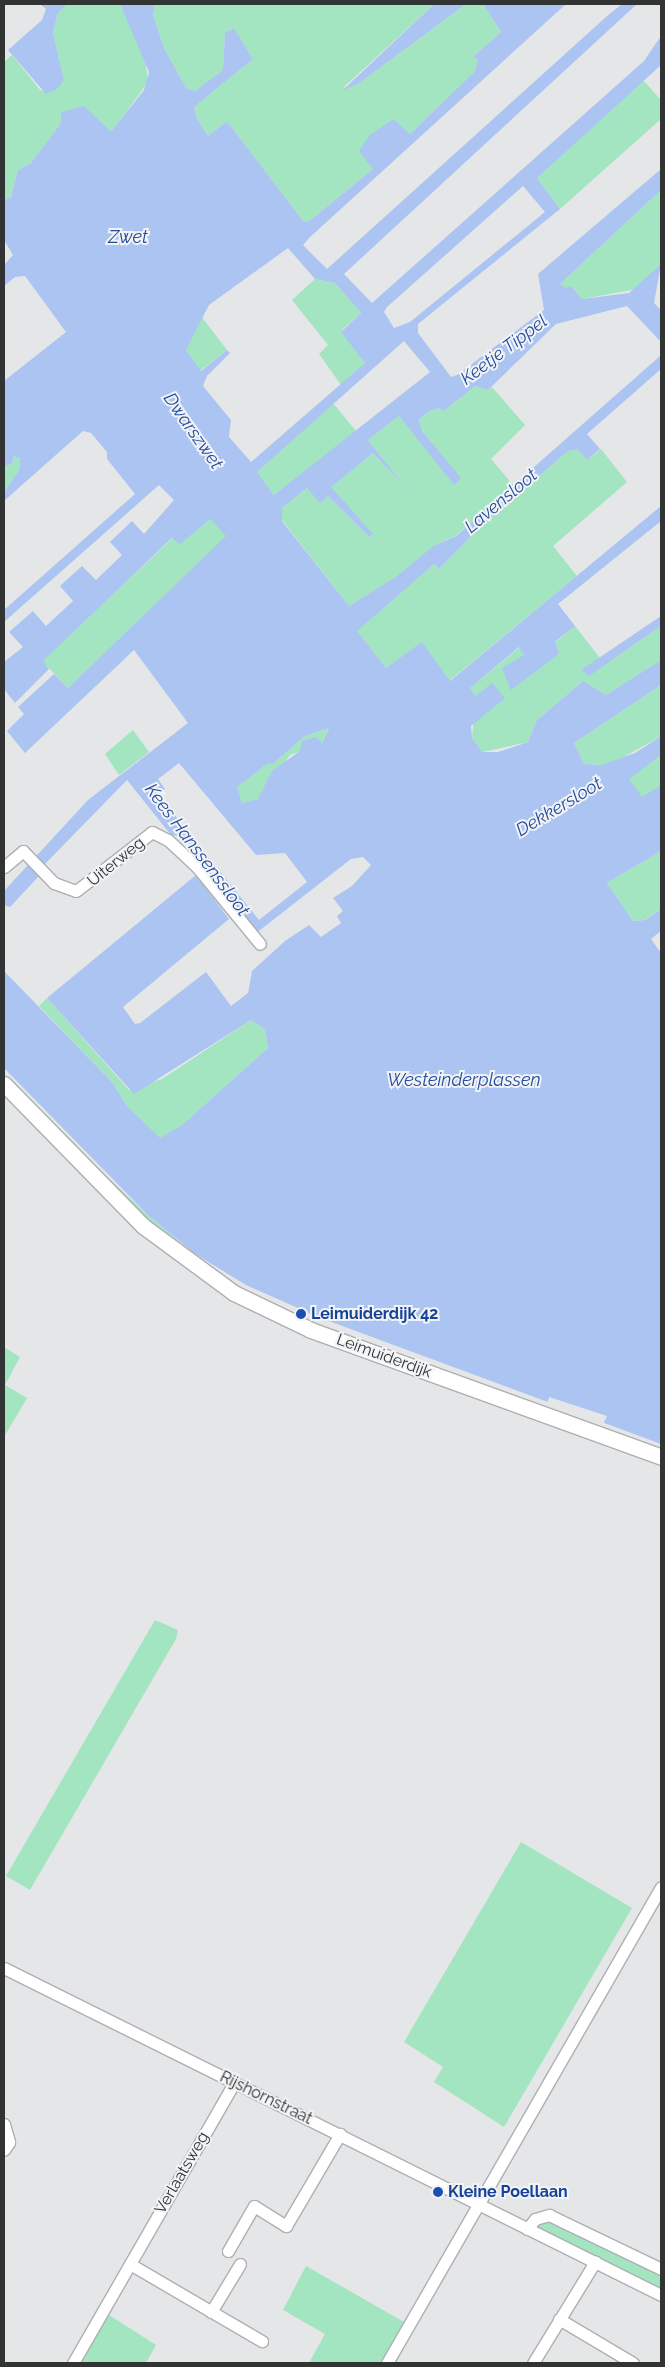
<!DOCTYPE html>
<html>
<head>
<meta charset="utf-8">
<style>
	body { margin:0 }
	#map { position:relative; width:665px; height:2367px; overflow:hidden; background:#e5e6e8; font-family:Raleway,sans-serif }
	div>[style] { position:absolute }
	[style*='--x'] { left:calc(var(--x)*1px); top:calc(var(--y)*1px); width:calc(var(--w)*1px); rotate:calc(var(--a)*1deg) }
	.green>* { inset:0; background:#a2e5c0 }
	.water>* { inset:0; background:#acc4f1 }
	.pier>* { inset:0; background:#e5e6e8 }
	.roads { filter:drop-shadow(1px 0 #aeafb1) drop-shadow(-1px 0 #aeafb1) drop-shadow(0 1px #aeafb1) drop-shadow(0 -1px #aeafb1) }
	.street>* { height:11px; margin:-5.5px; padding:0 5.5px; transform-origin:5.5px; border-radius:5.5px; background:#fff }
	.secondary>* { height:15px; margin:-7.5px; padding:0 7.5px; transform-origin:7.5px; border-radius:7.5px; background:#fff }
	.dots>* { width:14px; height:14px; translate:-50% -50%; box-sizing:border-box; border:2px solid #f2f3f5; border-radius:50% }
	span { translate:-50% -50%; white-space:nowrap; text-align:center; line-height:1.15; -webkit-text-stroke:4px #f2f3f5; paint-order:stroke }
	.street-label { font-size:16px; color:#323333 }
	.transit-label { font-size:16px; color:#164399; font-weight:700 }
	.left { translate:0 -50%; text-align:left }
	.water-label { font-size:18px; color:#234da1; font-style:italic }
	.frame { position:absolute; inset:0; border:5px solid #323333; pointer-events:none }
</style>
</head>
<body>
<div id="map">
	<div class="green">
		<i style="clip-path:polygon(68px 4px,120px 4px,145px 59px,148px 82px,111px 133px,77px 109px,61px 112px,61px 123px,31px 163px,18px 170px,11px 197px,4px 200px,4px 62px,12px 55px,41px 91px,64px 80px,53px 33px,58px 13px)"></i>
		<i style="clip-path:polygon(155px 4px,434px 4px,343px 88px,358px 84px,466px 4px,483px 4px,501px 32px,474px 56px,478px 61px,474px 72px,410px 134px,394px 119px,373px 169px,308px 222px,303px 221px,227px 121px,208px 136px,197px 119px,194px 107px,253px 59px,234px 28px,225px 33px,223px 70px,195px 91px,186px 88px,164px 48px,153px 15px)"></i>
		<i style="clip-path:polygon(642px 79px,661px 100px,661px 119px,560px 209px,537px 178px)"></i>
		<i style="clip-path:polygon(661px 190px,661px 264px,637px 289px,582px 299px,571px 286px,565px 289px,560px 284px)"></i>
		<i style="clip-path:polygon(315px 279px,335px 283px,361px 313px,342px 330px,365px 363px,341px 385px,319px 354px,328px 345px,292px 300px)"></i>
		<i style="clip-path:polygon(201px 316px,227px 350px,200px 371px,186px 350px)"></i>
		<i style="clip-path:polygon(475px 386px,488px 390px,492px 387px,525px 425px,491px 459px,514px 486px,455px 536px,432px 547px,396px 578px,349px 606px,282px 520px,282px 508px,307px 488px,328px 496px,369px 537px,372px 534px,330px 487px,373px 453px,405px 487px,368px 440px,399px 416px,454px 484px,460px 478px,422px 431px,419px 422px,426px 413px,438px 408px,444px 411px)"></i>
		<i style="clip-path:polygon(333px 403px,356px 431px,274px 495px,257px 472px)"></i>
		<i style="clip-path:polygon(576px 448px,587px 460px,601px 449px,627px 482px,553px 546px,577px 576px,449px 681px,422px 643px,386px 668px,357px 631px,358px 628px,434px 564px,439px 569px,482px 525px,568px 451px)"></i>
		<i style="clip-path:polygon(14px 456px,20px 457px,19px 470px,4px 492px,4px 466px,12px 464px)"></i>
		<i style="clip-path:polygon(210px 519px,227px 536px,68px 688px,42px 661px,173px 538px)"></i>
		<i style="clip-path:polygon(575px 626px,600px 658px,582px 670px,612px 660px,661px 626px,661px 660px,606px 695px,583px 681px,537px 720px,528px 742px,483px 752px,472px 738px,476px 696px,470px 688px,520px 647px,524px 655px,559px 655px,555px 643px)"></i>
		<i style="clip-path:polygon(661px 685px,661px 736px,617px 761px,602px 765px,584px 764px,574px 743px)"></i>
		<i style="clip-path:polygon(329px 728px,322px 744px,290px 755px,258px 799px,242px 804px,236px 787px,267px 764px,273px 764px,305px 736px)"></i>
		<i style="clip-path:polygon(133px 730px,149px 752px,119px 775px,105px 754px)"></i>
		<i style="clip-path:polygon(661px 755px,661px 785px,642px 798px,628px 779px)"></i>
		<i style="clip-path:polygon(661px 851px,661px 909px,644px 920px,633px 921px,607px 883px)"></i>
		<i style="clip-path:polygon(47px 998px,129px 1090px,162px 1079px,251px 1020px,265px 1029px,268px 1048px,182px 1125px,160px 1139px,127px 1106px,112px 1082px,39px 1006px)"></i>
		<i style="clip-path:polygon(101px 1171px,149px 1216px,180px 1242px,173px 1243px,158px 1231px,101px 1177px)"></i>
		<i style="clip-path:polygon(4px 1347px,20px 1357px,5px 1385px,27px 1398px,4px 1437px)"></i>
		<i style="clip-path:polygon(155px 1620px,178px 1630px,176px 1639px,30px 1890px,6px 1876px)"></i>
		<i style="clip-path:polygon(521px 1842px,632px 1908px,504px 2127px,434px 2082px,443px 2067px,404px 2042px)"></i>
		<i style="clip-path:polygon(541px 2218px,661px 2276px,661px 2288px,534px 2226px)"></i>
		<i style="clip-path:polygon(306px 2266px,404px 2322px,380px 2363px,309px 2363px,325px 2334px,283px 2310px)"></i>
		<i style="clip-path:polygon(106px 2313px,156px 2345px,146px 2363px,77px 2363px)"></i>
	</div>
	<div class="water">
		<i style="clip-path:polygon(40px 4px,68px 4px,58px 13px,53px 33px,64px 80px,57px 89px,46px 94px,8px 50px,42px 20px,46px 9px)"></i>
		<i style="clip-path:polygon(evenodd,120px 4px,155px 4px,153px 15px,164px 48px,186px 88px,195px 91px,223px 70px,225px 33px,234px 28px,253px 59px,194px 107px,197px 119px,208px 136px,227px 121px,303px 221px,308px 222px,373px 169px,359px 151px,370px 135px,394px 119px,410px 134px,474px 72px,478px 61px,474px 56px,501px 32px,483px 4px,566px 4px,309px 238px,303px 245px,327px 269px,606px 17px,622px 4px,637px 4px,344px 274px,372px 303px,644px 61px,661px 36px,661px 65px,537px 178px,560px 209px,418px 324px,418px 333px,451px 377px,457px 375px,544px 310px,538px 274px,661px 169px,661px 190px,560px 284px,565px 288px,571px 286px,582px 299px,629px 293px,661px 264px,654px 303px,661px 310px,661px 369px,587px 434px,600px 449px,587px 460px,577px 449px,568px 451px,482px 525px,439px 569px,434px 564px,357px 631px,386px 668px,422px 642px,450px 681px,661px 506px,661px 521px,558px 604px,575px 626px,555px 642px,559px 654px,511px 690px,502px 668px,524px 655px,519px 647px,470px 688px,476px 696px,492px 683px,505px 698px,471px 726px,472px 738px,483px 752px,498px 752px,528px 742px,537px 720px,583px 681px,606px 695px,661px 660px,661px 685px,574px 743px,584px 764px,602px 765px,635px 753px,661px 736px,661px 755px,629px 779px,642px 797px,661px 785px,661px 851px,607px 883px,633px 921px,645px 920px,661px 909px,661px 931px,651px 939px,661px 953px,661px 1444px,318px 1317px,246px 1285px,194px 1253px,149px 1216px,4px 1068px,4px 971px,112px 1082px,127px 1106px,160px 1138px,182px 1125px,268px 1048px,265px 1029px,251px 1020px,134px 1094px,47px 998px,196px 875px,229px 919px,123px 1007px,135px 1024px,140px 1023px,206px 972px,231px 1006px,248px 993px,252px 971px,285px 941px,309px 925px,321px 937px,341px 923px,337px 916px,343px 911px,333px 898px,352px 886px,371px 865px,363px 857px,351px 859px,255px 934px,214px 883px,219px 879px,200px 855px,181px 836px,171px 835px,127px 780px,43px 866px,39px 876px,10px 907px,4px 905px,4px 891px,88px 800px,188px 723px,134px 650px,25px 753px,7px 731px,24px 714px,18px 707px,54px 674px,68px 688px,226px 536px,210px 519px,180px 544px,172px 538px,43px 661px,49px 669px,15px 703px,4px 689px,4px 662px,23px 647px,9px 632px,33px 611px,46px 626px,73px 601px,60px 586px,82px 566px,96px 580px,122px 555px,110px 542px,132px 521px,144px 534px,174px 500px,159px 485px,4px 622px,4px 610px,135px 494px,107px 459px,107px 452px,91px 433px,83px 431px,4px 501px,4px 492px,19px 470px,20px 458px,14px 456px,12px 464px,4px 466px,4px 381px,66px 332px,25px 276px,15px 277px,4px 286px,4px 265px,13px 255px,4px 240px,4px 200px,11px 197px,18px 170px,31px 163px,61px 123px,61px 112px,84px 106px,111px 132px,144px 90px,149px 72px,120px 4px,523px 186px,545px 212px,410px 322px,394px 328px,384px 312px,387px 307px,523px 186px,120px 4px,288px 248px,315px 279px,335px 283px,361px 313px,341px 332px,365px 363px,251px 462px,229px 437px,231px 420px,203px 386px,207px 376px,230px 353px,227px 350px,201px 371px,186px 350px,209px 305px,288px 248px,120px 4px,627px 306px,661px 342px,660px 356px,456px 536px,432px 547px,396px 577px,349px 606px,282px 521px,282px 508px,307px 488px,320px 503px,328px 496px,369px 537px,373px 534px,331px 487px,373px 453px,405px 487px,368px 440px,399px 416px,454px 485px,461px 478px,422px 431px,419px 421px,426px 413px,438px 408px,444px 411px,475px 386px,488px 390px,556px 324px,627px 306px,120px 4px,404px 341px,430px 372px,274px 495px,257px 472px,404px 341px,120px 4px,329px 728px,322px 744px,316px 737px,302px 741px,300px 751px,272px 771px,258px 799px,242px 803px,237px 787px,267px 764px,273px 764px,305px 736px,329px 728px,120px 4px,179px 763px,256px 855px,285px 853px,307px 882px,259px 920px,158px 794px,165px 789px,158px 779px,179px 763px)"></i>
		<i style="clip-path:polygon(434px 4px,466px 4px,358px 84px,343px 90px)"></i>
		<i style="clip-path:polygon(661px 616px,661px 626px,589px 676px,581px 670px)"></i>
	</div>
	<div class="pier">
		<i style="clip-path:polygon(549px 1397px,607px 1416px,603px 1425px,547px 1405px)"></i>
	</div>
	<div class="roads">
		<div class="street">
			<i style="--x:4;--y:867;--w:25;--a:-40"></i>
			<i style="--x:23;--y:851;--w:45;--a:45.9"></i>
			<i style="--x:54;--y:883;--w:23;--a:20"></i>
			<i style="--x:76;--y:891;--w:96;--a:-37.8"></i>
			<i style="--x:152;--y:832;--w:18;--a:27"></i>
			<i style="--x:168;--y:840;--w:40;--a:43"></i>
			<i style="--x:197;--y:867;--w:99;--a:50.7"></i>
			<i style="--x:4;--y:1968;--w:734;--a:26.46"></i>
			<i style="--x:4;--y:2124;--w:19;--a:74"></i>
			<i style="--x:9;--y:2142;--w:9;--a:122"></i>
			<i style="--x:527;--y:2229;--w:13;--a:-51"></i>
			<i style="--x:535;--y:2219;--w:15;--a:-16"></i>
			<i style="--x:549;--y:2215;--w:124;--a:25.7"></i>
			<i style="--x:228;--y:2251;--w:52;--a:-60"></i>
			<i style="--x:254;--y:2206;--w:38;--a:32"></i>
			<i style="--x:286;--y:2226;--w:107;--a:-59.6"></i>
			<i style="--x:130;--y:2264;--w:153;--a:30.3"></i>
			<i style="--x:211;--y:2312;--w:56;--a:-58.9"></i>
			<i style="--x:559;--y:2319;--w:86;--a:30.7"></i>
			<i style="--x:73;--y:2363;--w:323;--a:-60.1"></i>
			<i style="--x:387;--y:2363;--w:549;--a:-60.07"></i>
			<i style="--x:533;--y:2363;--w:119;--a:-58.5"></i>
		</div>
		<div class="secondary">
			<i style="--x:4;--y:1084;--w:199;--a:45.6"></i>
			<i style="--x:143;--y:1226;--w:113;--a:36.4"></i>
			<i style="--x:234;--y:1293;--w:85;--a:25.7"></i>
			<i style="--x:311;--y:1330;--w:372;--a:19.9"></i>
		</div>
	</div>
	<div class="dots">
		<i style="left:301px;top:1314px;background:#1a4fb4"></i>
		<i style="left:438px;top:2192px;background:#1a4fb4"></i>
	</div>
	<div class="street-label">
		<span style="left:116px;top:862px;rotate:-39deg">Uiterweg</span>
		<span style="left:384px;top:1356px;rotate:20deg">Leimuiderdijk</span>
		<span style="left:266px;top:2098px;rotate:26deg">Rijshornstraat</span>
		<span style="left:182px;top:2173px;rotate:-60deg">Verlaatsweg</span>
	</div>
	<div class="transit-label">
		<span class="left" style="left:311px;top:1314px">Leimuiderdijk 42</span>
		<span class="left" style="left:448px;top:2192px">Kleine Poellaan</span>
	</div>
	<div class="water-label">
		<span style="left:128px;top:237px">Zwet</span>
		<span style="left:504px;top:350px;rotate:-37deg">Keetje Tippel</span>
		<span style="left:193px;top:431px;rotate:55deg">Dwarszwet</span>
		<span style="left:501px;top:501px;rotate:-40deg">Lavensloot</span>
		<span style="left:559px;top:807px;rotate:-31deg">Dekkersloot</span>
		<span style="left:197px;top:850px;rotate:53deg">Kees Hanssenssloot</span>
		<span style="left:464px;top:1080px">Westeinderplassen</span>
	</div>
	<div class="frame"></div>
</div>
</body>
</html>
